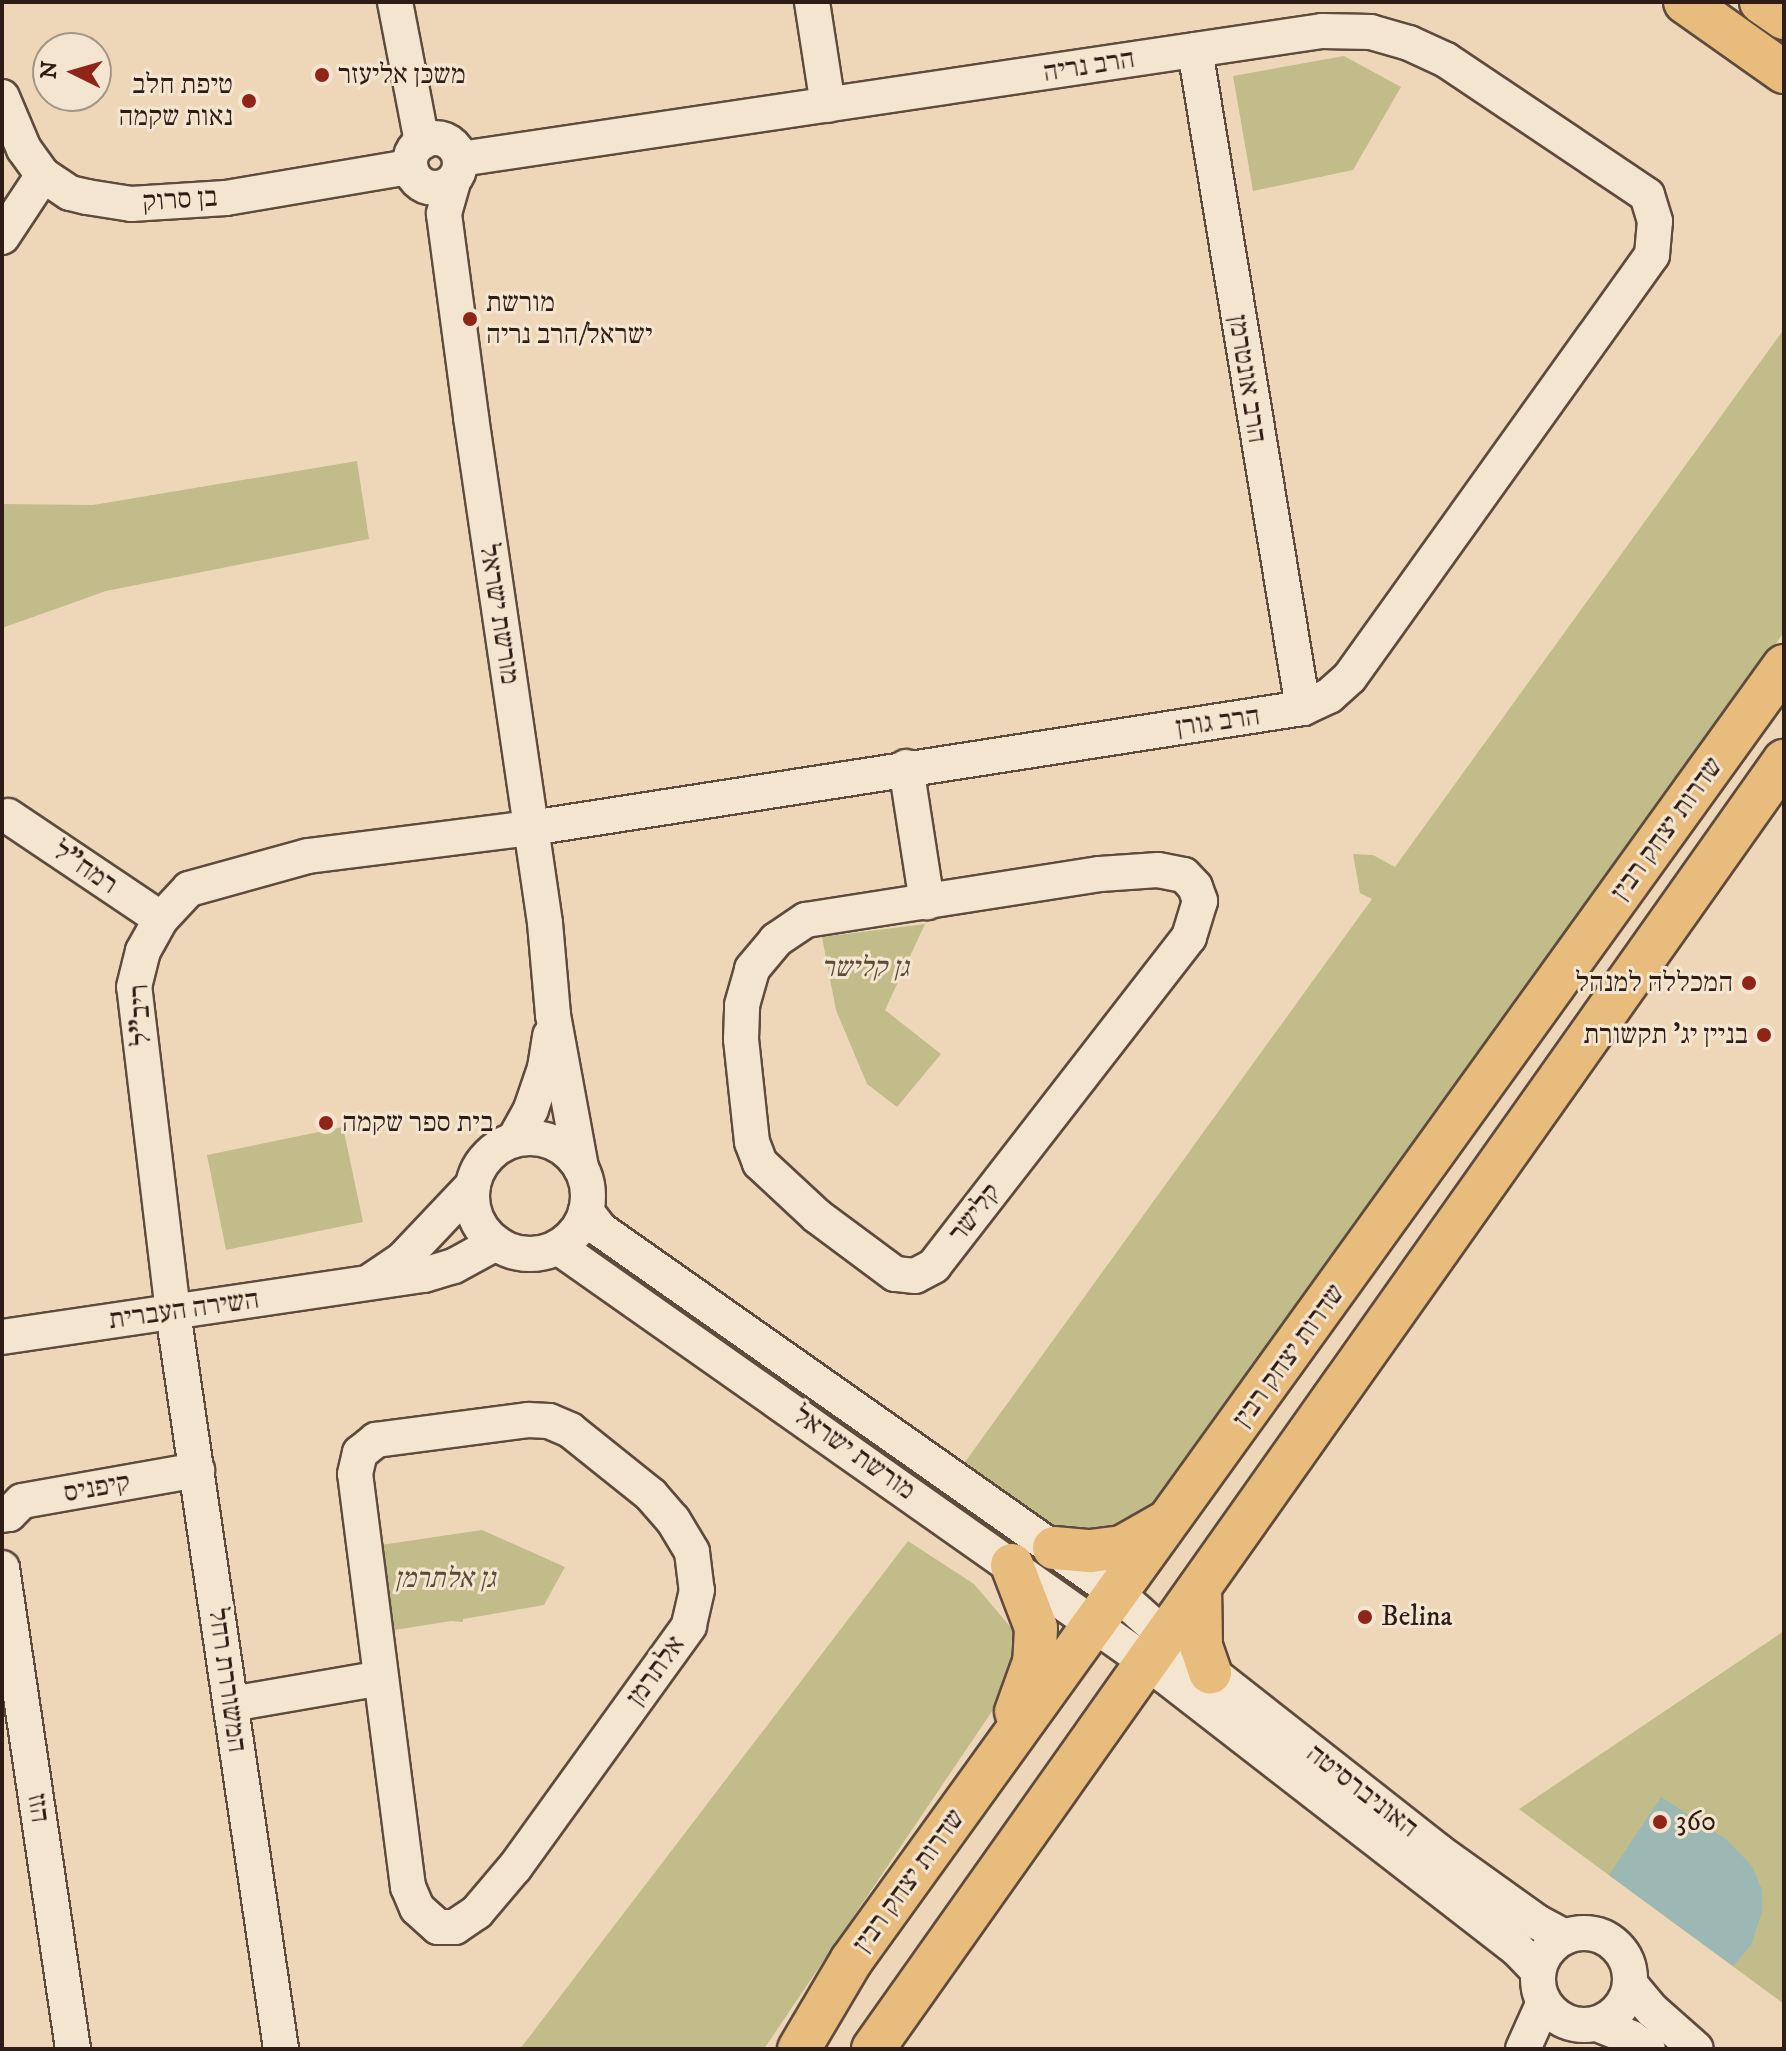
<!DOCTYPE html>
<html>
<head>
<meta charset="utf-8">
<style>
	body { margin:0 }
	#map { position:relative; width:1786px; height:2051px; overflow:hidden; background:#eed7b8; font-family:"IM FELL DW Pica","Frank Ruhl Libre",serif }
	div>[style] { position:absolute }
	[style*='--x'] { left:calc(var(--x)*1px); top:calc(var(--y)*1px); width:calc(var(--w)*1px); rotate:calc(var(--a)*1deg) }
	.green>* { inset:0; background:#c1bc89 }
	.water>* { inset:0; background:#9bb8b5 }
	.roads { filter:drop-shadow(2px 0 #5f4b3d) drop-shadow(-2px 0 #5f4b3d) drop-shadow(0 2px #5f4b3d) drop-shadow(0 -2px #5f4b3d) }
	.minor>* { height:34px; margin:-17px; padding:0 17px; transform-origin:17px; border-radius:17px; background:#f4e5d1 }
	.minor>.ring { margin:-17px; padding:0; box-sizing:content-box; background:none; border:34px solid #f4e5d1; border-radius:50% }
	.major>* { height:42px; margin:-21px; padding:0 21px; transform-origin:21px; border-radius:21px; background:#e7bc7c }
	.dots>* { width:22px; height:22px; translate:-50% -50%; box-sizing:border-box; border:4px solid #f4e5d1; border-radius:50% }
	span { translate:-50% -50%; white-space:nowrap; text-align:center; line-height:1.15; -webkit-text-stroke:6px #f4e5d1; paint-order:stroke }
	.street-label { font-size:28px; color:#2f1c14 }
	.poi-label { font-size:28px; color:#2f1c14 }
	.left { translate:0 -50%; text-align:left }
	.right { translate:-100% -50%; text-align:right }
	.park-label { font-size:28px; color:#5b4c37; font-style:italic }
	.frame { position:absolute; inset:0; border:4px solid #2f1c14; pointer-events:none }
	.north { position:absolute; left:32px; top:32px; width:80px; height:80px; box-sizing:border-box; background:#f4e5d1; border:2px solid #a59585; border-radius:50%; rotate:275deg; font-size:22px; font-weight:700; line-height:32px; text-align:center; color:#2f1c14 }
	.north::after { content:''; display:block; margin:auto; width:28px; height:36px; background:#8f2418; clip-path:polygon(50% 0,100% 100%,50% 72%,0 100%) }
</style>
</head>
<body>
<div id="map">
	<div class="green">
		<i style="clip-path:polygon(1344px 56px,1401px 87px,1353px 170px,1253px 191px,1233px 76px)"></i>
		<i style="clip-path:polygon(1784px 329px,1784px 632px,1165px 1505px,1112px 1538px,1070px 1538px,965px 1462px,1372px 899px,1360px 893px,1353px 854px,1373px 855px,1395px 867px)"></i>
		<i style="clip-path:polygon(357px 461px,369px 539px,106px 591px,2px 628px,2px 504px,93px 505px)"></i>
		<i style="clip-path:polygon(925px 924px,885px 1010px,941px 1054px,897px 1107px,867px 1084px,836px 1010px,822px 937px)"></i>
		<i style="clip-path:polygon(343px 1127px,363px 1222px,226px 1250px,207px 1155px)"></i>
		<i style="clip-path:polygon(482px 1530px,565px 1567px,544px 1605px,463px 1619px,463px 1622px,451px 1621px,394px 1630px,381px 1545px)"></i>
		<i style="clip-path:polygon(908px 1541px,974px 1584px,1013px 1630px,1017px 1658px,1003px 1695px,764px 2049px,520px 2049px)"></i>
		<i style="clip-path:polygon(1784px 1631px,1784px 2004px,1519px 1809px)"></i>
	</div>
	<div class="water">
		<i style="clip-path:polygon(1661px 1797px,1727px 1840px,1752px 1866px,1762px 1890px,1762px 1912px,1751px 1945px,1733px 1966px,1609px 1875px)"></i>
	</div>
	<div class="roads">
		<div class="minor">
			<i style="--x:395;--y:2;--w:143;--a:79.1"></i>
			<i style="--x:812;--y:2;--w:104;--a:81.2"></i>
			<i style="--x:1195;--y:50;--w:667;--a:80.68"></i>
			<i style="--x:2;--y:97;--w:56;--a:67.1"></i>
			<i style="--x:24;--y:149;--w:32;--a:54"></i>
			<i style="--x:43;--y:175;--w:32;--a:34"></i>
			<i style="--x:70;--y:193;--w:17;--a:13"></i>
			<i style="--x:87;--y:197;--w:45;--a:9"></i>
			<i style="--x:131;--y:204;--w:95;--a:-3.6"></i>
			<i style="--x:226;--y:198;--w:187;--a:-9.6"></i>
			<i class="ring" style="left:410px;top:138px;width:16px;height:16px"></i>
			<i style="--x:453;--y:182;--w:33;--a:106"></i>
			<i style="--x:444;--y:214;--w:205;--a:82.4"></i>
			<i style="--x:471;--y:417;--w:511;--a:81.68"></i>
			<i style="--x:545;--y:923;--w:92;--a:85"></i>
			<i style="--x:553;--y:1015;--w:156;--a:79.6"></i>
			<i style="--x:2;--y:237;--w:74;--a:-56.5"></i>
			<i style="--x:906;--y:767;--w:137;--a:81.2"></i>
			<i style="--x:8;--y:816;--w:184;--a:33.9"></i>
			<i style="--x:1158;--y:870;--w:26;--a:11"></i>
			<i style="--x:1184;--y:875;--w:16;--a:47"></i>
			<i style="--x:1195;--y:887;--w:15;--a:70"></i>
			<i style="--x:1200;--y:901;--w:38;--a:107"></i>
			<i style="--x:1189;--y:937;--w:416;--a:127.8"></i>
			<i style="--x:934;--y:1266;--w:21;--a:152"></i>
			<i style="--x:915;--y:1276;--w:20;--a:-174"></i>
			<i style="--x:895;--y:1274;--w:97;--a:-143.4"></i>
			<i style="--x:817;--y:1216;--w:78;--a:-137.1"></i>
			<i style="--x:760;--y:1163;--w:22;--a:-111"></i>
			<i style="--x:752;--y:1142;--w:104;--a:-96.1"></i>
			<i style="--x:741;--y:1039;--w:34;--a:-88"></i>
			<i style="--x:742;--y:1005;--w:37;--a:-74"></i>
			<i style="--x:752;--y:969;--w:38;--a:-50"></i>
			<i style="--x:776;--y:940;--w:36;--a:-34"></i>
			<i style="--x:806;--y:920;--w:298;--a:-8.9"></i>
			<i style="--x:1100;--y:874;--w:58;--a:-3.9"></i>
			<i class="ring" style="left:472px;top:1138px;width:82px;height:82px"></i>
			<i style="--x:514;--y:1140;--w:35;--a:-61"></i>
			<i style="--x:531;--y:1109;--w:43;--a:-71.1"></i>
			<i style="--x:545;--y:1068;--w:33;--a:-81"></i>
			<i style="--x:586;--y:1211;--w:24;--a:52"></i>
			<i style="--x:601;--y:1230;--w:632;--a:35.15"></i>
			<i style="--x:1118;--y:1594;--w:63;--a:41.8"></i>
			<i style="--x:1165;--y:1636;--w:347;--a:38.2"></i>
			<i style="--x:1438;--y:1851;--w:122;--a:35.6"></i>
			<i style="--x:1537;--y:1922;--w:32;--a:28"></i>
			<i style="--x:558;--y:1247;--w:721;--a:35.17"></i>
			<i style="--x:1147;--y:1662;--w:468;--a:37.8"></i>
			<i style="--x:1517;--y:1949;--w:30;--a:46"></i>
			<i style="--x:372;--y:1280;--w:37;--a:-34"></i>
			<i style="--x:403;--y:1259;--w:102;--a:-46.6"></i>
			<i style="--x:2;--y:1337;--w:427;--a:-8.4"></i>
			<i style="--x:424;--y:1275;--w:31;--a:-17"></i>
			<i style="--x:454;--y:1266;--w:48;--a:-28.7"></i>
			<i style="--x:528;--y:1420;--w:21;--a:3"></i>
			<i style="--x:549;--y:1421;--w:23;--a:23"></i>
			<i style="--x:570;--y:1430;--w:104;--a:38.7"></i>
			<i style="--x:651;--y:1495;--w:33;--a:49"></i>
			<i style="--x:673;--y:1520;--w:37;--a:59"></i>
			<i style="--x:692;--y:1552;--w:38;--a:83"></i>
			<i style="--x:697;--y:1590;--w:37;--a:103"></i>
			<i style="--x:689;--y:1626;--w:297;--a:125.8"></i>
			<i style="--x:515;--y:1867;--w:59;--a:130.2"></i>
			<i style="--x:477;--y:1912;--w:27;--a:146"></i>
			<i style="--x:455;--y:1927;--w:17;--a:180"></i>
			<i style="--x:438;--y:1927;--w:28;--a:-138"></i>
			<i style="--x:417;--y:1908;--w:23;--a:-113"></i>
			<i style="--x:408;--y:1887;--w:416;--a:-97.3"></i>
			<i style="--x:355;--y:1474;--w:22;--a:-77"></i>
			<i style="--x:360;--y:1453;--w:21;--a:-39"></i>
			<i style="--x:376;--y:1440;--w:153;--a:-7.5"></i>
			<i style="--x:2;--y:1515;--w:7;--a:-8"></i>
			<i style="--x:9;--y:1514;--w:18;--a:-45"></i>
			<i style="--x:22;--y:1501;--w:178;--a:-10"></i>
			<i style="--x:2;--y:1568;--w:486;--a:81.6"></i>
			<i style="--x:231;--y:1704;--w:152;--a:-9.8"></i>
			<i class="ring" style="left:1538px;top:1933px;width:58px;height:58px"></i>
			<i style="--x:1630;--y:1984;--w:35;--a:50"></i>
			<i style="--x:1653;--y:2011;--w:57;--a:41.5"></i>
			<i style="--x:1597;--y:2024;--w:37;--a:22"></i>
			<i style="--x:1631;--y:2038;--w:20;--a:33"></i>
			<i style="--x:281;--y:2049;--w:745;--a:-98.34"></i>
			<i style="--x:173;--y:1312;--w:327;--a:-96.8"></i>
			<i style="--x:134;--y:987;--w:37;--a:-76"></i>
			<i style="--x:143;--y:951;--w:37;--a:-61"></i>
			<i style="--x:161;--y:919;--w:41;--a:-47"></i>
			<i style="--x:189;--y:889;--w:123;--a:-15.5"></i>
			<i style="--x:308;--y:856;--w:225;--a:-7.2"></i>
			<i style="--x:531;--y:828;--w:781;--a:-8.84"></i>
			<i style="--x:1303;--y:708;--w:29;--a:-25"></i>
			<i style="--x:1329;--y:696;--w:28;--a:-42"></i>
			<i style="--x:1350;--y:677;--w:519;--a:-54.41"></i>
			<i style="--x:1652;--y:255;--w:34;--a:-85"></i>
			<i style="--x:1655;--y:221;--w:27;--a:-107"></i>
			<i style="--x:1647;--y:195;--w:242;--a:-146.1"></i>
			<i style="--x:1446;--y:60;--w:41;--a:-155.3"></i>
			<i style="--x:1409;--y:43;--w:40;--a:-164"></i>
			<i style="--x:1371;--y:32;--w:49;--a:-178.8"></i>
			<i style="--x:1322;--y:31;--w:871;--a:171.55"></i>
			<i style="--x:1523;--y:2049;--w:51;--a:-65.9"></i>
		</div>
		<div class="major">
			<i style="--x:1685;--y:2;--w:121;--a:35.3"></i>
			<i style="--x:1761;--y:2;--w:28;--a:35"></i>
			<i style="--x:1054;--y:1548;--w:36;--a:5"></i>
			<i style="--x:1090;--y:1551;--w:32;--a:-7"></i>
			<i style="--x:1122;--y:1547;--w:48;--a:-29.7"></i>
			<i style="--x:1012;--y:1565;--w:67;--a:69.1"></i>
			<i style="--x:1036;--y:1628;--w:34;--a:93"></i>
			<i style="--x:1034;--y:1662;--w:53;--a:109.8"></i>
			<i style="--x:1200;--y:1587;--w:59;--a:89"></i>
			<i style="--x:1201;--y:1646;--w:28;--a:71"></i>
			<i style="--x:799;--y:2049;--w:102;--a:-59.4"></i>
			<i style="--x:851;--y:1961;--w:1596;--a:-54.23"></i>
			<i style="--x:873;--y:2049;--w:1578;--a:-54.73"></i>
		</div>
	</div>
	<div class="dots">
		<i style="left:322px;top:75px;background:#8f2418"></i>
		<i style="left:249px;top:101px;background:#8f2418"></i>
		<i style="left:470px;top:319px;background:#8f2418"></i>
		<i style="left:1749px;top:983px;background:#8f2418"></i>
		<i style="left:1764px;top:1035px;background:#8f2418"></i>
		<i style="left:326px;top:1123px;background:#8f2418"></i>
		<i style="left:1365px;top:1617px;background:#8f2418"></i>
		<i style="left:1660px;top:1822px;background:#8f2418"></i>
	</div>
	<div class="street-label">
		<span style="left:1089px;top:66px;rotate:-9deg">הרב נריה</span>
		<span style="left:180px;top:200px;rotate:-4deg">בן סרוק</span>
		<span style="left:1247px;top:379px;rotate:81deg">הרב אונטרמן</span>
		<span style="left:499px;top:614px;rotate:81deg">מורשת ישראל</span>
		<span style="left:1218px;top:722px;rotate:-8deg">הרב גורן</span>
		<span style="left:1667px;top:829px;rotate:-54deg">שדרות יצחק רבין</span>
		<span style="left:85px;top:868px;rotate:34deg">רמח"ל</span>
		<span style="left:141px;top:1015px;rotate:-93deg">ריב"ל</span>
		<span style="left:975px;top:1213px;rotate:-52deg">קלישר</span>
		<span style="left:184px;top:1310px;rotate:-8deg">השירה העברית</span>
		<span style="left:1289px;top:1356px;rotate:-54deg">שדרות יצחק רבין</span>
		<span style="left:854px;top:1453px;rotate:35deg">מורשת ישראל</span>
		<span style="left:97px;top:1488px;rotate:-10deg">קיפניס</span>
		<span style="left:656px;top:1671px;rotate:-54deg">אלתרמן</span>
		<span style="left:227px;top:1680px;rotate:82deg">המשוררת רחל</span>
		<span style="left:1362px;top:1791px;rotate:38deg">האוניברסיטה</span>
		<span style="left:38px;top:1808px;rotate:82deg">הזז</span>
		<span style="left:909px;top:1881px;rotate:-54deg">שדרות יצחק רבין</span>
	</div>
	<div class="poi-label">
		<span class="left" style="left:338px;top:75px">משכן אליעזר</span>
		<span class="right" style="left:233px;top:101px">טיפת חלב<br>נאות שקמה</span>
		<span class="left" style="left:486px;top:319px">מורשת<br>ישראל/הרב נריה</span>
		<span class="right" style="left:1733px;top:983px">המכללה למנהל</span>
		<span class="right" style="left:1748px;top:1035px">בניין יג' תקשורת</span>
		<span class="left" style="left:342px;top:1123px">בית ספר שקמה</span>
		<span class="left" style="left:1381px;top:1617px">Belina</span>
		<span class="left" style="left:1676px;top:1822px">360</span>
	</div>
	<div class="park-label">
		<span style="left:865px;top:968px">גן קלישר</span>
		<span style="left:445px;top:1579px">גן אלתרמן</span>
	</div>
	<div class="frame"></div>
	<div class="north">N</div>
</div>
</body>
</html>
